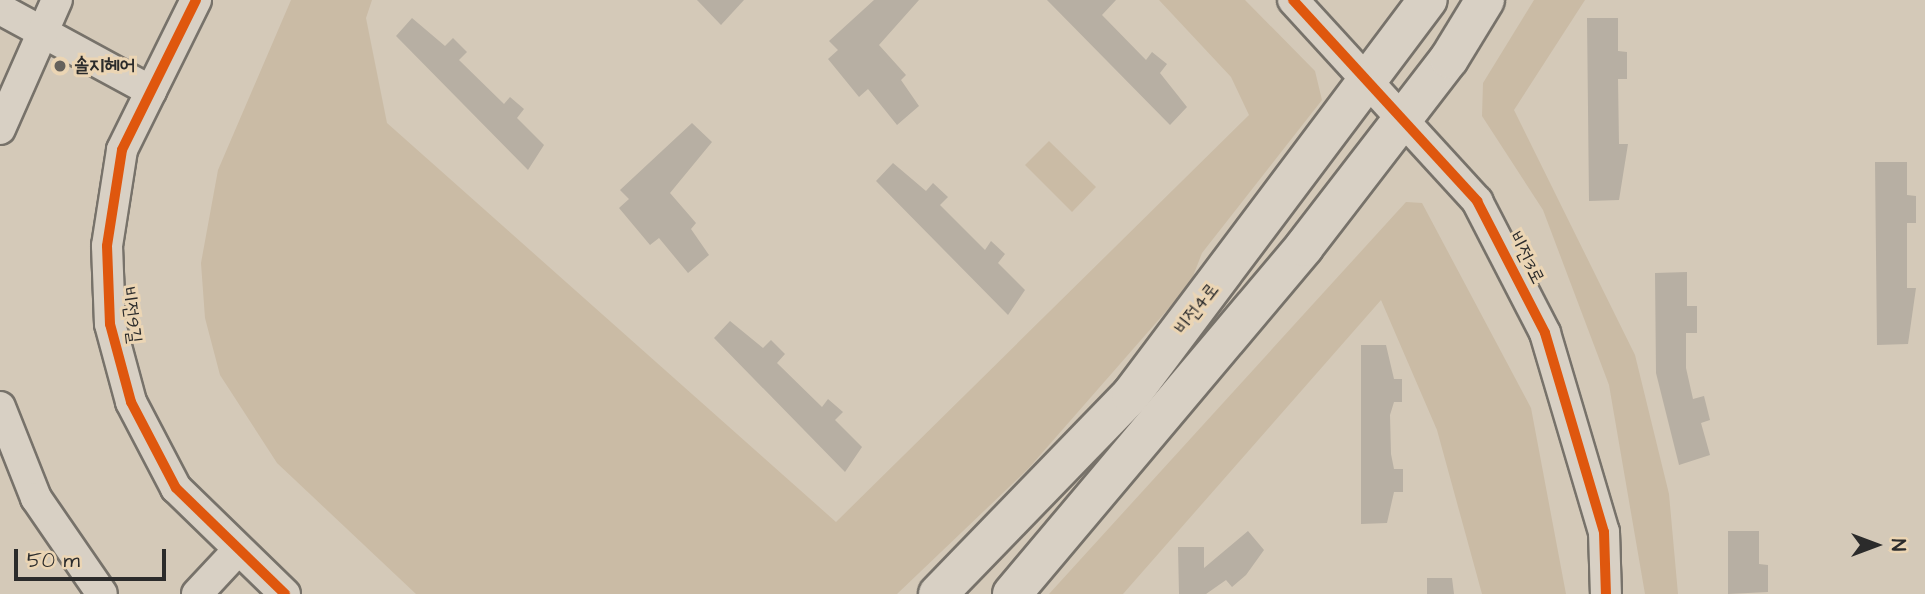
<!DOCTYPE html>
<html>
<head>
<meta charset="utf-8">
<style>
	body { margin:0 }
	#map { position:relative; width:1925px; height:594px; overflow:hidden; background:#d4c9b8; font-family:"Architects Daughter","Poor Story",sans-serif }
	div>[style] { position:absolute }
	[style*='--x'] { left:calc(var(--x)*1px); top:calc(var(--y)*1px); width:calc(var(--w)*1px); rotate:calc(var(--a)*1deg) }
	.green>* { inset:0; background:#cabba5 }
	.building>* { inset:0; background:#b7afa3 }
	.roads { filter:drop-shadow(2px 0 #77726a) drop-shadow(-2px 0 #77726a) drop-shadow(0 2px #77726a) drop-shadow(0 -2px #77726a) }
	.minor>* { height:30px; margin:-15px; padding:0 15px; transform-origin:15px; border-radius:15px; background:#d8d0c4 }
	.major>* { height:38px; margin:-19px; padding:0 19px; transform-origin:19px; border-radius:19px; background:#d8d0c4 }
	.cycleway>* { height:10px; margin:-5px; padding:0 5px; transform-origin:5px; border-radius:5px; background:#df570e }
	.dots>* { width:19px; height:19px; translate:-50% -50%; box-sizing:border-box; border:4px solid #ebd5b4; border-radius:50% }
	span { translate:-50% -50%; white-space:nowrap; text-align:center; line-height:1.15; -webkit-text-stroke:6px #ebd5b4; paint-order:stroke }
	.poi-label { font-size:19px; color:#2b2b2b; font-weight:700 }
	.left { translate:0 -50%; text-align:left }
	.street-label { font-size:19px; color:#2b2b2b }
	.north { position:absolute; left:1841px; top:510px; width:70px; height:70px; -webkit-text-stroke:5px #ebd5b4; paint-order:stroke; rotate:90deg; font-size:19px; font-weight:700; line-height:28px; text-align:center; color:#2b2b2b }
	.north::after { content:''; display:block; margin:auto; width:24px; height:32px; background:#2b2b2b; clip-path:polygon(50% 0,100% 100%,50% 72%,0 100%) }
	.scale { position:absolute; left:14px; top:549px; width:152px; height:32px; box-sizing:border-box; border:4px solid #2b2b2b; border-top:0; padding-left:9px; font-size:21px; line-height:24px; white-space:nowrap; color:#2b2b2b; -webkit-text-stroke:5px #ebd5b4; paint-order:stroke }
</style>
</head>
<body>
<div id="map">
	<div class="green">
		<i style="clip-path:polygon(291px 0,372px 0,366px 18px,387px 123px,836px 522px,1249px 115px,1231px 77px,1159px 0,1245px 0,1315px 71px,1322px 100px,1202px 253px,1190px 284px,1028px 469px,897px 594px,416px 594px,277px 463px,220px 375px,205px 318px,201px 263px,218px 170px)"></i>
		<i style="clip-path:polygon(1534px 0,1585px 0,1514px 110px,1635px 355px,1669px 494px,1678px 594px,1645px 594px,1609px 385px,1543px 210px,1482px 116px,1483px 83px)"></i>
		<i style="clip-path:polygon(1049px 141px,1096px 187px,1072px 212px,1025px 165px)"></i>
		<i style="clip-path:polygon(1406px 202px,1422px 203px,1531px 408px,1566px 594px,1482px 594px,1437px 430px,1381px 300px,1123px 594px,1049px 594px)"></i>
	</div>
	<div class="building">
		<i style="clip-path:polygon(697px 0,744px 0,721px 25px)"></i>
		<i style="clip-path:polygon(874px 0,919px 0,879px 45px,906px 75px,901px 80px,919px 106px,897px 125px,868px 89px,859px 97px,828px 59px,838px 50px,829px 41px)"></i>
		<i style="clip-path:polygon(1047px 0,1116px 0,1102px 15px,1146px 60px,1152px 52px,1167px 64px,1160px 73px,1187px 107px,1170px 125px)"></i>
		<i style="clip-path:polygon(412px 18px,445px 46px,453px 38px,467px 52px,459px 60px,504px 104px,510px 97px,524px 109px,517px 118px,544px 145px,528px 170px,396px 36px)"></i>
		<i style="clip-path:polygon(1587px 18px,1618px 18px,1618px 51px,1627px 52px,1627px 79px,1618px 79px,1619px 144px,1628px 144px,1619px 200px,1589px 201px)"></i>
		<i style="clip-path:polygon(692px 123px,712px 142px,670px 193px,696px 223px,691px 229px,709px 255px,688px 273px,659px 238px,650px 245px,619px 208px,629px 199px,620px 190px)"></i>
		<i style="clip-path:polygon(1875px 162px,1907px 162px,1907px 195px,1916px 196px,1916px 223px,1907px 223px,1907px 288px,1916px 288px,1908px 344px,1877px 345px)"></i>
		<i style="clip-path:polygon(893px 163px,926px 191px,933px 183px,948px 197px,940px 205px,985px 250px,991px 241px,1005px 254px,998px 263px,1025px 290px,1008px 315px,876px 181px)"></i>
		<i style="clip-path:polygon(1687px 272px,1687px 306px,1697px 306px,1697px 333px,1686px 333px,1686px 368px,1693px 399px,1704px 396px,1710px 420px,1701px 423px,1710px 455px,1679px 465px,1656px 373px,1655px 273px)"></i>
		<i style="clip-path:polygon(730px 321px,763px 348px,771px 340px,785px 354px,777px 363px,822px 407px,828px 399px,843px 412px,835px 420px,862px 447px,845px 472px,714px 338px)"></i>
		<i style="clip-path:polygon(1361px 345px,1386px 345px,1394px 379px,1402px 379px,1402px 402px,1394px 402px,1390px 415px,1391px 454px,1394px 469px,1403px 469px,1403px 492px,1394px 492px,1387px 523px,1361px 524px)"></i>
		<i style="clip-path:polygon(1248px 531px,1264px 550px,1246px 575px,1232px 587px,1226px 580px,1206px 594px,1179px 594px,1178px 547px,1204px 547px,1204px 568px)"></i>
		<i style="clip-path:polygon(1728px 531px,1759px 531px,1759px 564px,1768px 565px,1768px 592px,1728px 594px)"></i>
		<i style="clip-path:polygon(1427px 578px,1452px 578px,1454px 594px,1427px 594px)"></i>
	</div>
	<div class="roads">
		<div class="minor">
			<i style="--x:196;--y:0;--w:167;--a:116.3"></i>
			<i style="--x:122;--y:150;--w:97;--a:98.9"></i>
			<i style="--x:107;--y:246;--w:78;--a:87.8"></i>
			<i style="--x:110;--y:324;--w:81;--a:74.9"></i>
			<i style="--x:131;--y:402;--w:97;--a:62.4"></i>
			<i style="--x:176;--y:488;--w:152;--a:44.2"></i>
			<i style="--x:1293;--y:0;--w:273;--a:47.5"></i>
			<i style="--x:1477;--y:201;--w:148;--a:62.7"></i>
			<i style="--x:1545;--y:333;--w:208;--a:73.5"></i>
			<i style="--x:1604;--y:532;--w:62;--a:88.2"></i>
			<i style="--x:0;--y:9;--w:172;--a:28.5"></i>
			<i style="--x:0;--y:129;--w:141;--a:-66.2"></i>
			<i style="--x:0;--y:407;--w:98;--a:68.4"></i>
			<i style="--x:36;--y:498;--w:116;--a:55.5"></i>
			<i style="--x:197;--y:594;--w:60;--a:-47"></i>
		</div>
		<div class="major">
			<i style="--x:938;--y:594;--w:277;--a:-45.9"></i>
			<i style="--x:1131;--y:395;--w:494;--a:-53.1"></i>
			<i style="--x:1012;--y:594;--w:454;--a:-49.9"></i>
			<i style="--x:1304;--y:247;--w:237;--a:-52.4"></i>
			<i style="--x:1449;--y:59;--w:69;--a:-58.6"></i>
		</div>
	</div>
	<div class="cycleway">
		<i style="--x:196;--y:0;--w:167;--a:116.3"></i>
		<i style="--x:122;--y:150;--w:97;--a:98.9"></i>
		<i style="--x:107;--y:246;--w:78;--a:87.8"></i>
		<i style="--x:110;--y:324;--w:81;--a:74.9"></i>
		<i style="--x:131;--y:402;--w:97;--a:62.4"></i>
		<i style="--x:176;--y:488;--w:152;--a:44.2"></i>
		<i style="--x:1293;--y:0;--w:273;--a:47.5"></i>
		<i style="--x:1477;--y:201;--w:148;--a:62.7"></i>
		<i style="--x:1545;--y:333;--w:208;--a:73.5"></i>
		<i style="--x:1604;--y:532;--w:62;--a:88.2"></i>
	</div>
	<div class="dots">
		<i style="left:60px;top:66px;background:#66625c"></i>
	</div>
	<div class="poi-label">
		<span class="left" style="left:74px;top:66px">솔지헤어</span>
	</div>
	<div class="street-label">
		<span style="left:1526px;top:258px;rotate:63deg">비전3로</span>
		<span style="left:1197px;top:309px;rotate:-52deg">비전4로</span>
		<span style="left:131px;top:315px;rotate:83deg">비전9길</span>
	</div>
	<div class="north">N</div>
	<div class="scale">50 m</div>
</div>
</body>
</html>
